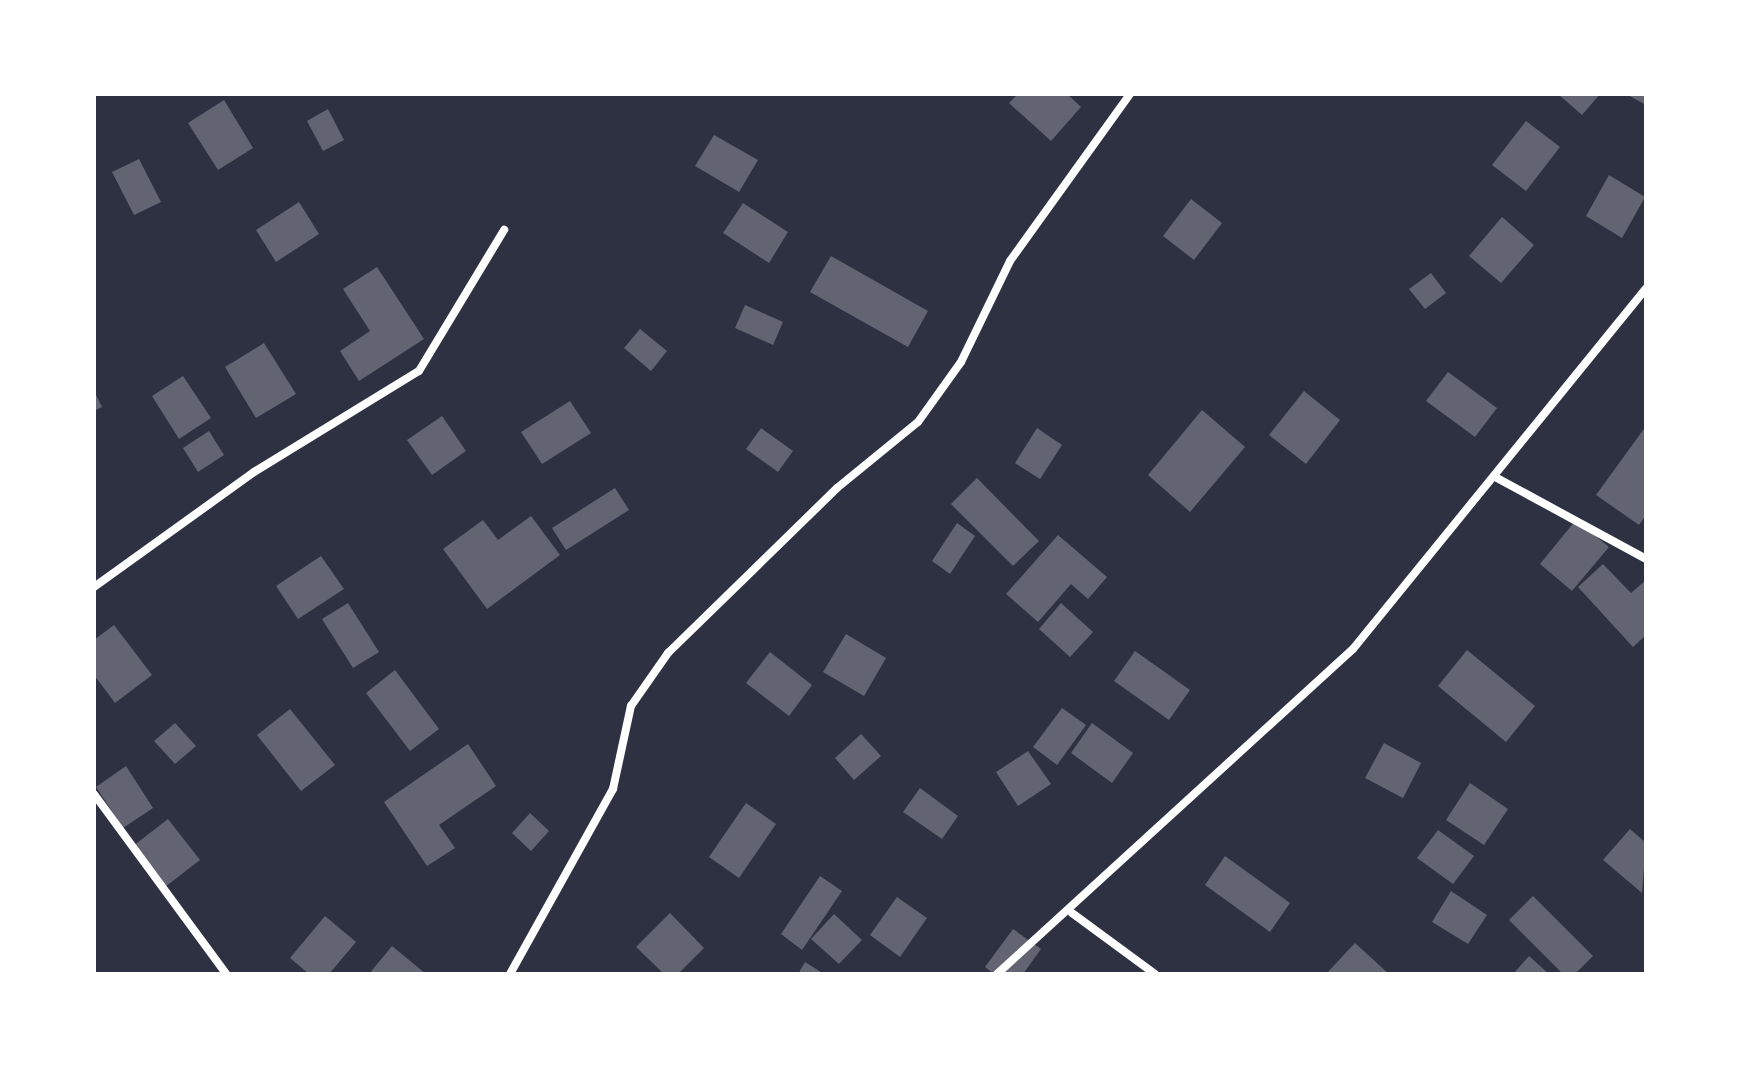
<!DOCTYPE html>
<html>
<head>
<meta charset="utf-8">
<style>
	body { margin:0 }
	#map { position:relative; width:1740px; height:1068px; overflow:hidden; background:#2d3142; font-family:"Archivo Narrow",sans-serif }
	div>[style] { position:absolute }
	[style*='--x'] { left:calc(var(--x)*1px); top:calc(var(--y)*1px); width:calc(var(--w)*1px); rotate:calc(var(--a)*1deg) }
	.building>* { inset:0; background:#626471 }
	.minor>* { height:8px; margin:-4px; padding:0 4px; transform-origin:4px; border-radius:4px; background:#fff }
	span { translate:-50% -50%; white-space:nowrap; text-align:center; line-height:1.15; -webkit-text-stroke:8px #fff; paint-order:stroke }
	.frame { position:absolute; inset:0; border:96px solid #fff; pointer-events:none }
</style>
</head>
<body>
<div id="map">
	<div class="building">
		<i style="clip-path:polygon(1018px 94px,1067px 94px,1081px 107px,1051px 141px,1009px 103px)"></i>
		<i style="clip-path:polygon(1558px 94px,1600px 94px,1582px 115px)"></i>
		<i style="clip-path:polygon(1626px 94px,1646px 94px,1646px 105px)"></i>
		<i style="clip-path:polygon(224px 100px,253px 148px,218px 170px,188px 123px)"></i>
		<i style="clip-path:polygon(328px 109px,344px 140px,323px 151px,307px 121px)"></i>
		<i style="clip-path:polygon(1526px 121px,1560px 147px,1526px 191px,1492px 165px)"></i>
		<i style="clip-path:polygon(714px 135px,758px 160px,739px 192px,695px 166px)"></i>
		<i style="clip-path:polygon(139px 159px,161px 202px,134px 215px,112px 172px)"></i>
		<i style="clip-path:polygon(1609px 175px,1645px 197px,1622px 238px,1586px 216px)"></i>
		<i style="clip-path:polygon(1191px 199px,1222px 223px,1194px 260px,1163px 236px)"></i>
		<i style="clip-path:polygon(299px 202px,319px 234px,276px 262px,256px 230px)"></i>
		<i style="clip-path:polygon(743px 203px,788px 232px,769px 263px,723px 233px)"></i>
		<i style="clip-path:polygon(1502px 217px,1534px 245px,1501px 283px,1469px 256px)"></i>
		<i style="clip-path:polygon(831px 256px,928px 311px,908px 347px,810px 292px)"></i>
		<i style="clip-path:polygon(377px 267px,424px 339px,359px 381px,340px 351px,370px 331px,343px 289px)"></i>
		<i style="clip-path:polygon(1431px 273px,1446px 293px,1425px 309px,1409px 289px)"></i>
		<i style="clip-path:polygon(745px 305px,783px 322px,773px 345px,735px 328px)"></i>
		<i style="clip-path:polygon(640px 329px,667px 351px,651px 371px,624px 348px)"></i>
		<i style="clip-path:polygon(264px 343px,296px 394px,256px 418px,225px 367px)"></i>
		<i style="clip-path:polygon(1448px 372px,1497px 408px,1475px 437px,1426px 401px)"></i>
		<i style="clip-path:polygon(183px 376px,211px 418px,179px 439px,152px 396px)"></i>
		<i style="clip-path:polygon(94px 391px,102px 407px,94px 411px)"></i>
		<i style="clip-path:polygon(1304px 391px,1340px 420px,1306px 464px,1269px 435px)"></i>
		<i style="clip-path:polygon(570px 401px,591px 433px,542px 464px,521px 432px)"></i>
		<i style="clip-path:polygon(1202px 410px,1245px 447px,1190px 512px,1148px 475px)"></i>
		<i style="clip-path:polygon(442px 416px,466px 451px,432px 475px,407px 440px)"></i>
		<i style="clip-path:polygon(1646px 426px,1646px 515px,1639px 525px,1596px 495px)"></i>
		<i style="clip-path:polygon(761px 428px,793px 451px,778px 472px,746px 449px)"></i>
		<i style="clip-path:polygon(1037px 428px,1062px 445px,1040px 479px,1015px 463px)"></i>
		<i style="clip-path:polygon(209px 431px,224px 455px,198px 472px,183px 448px)"></i>
		<i style="clip-path:polygon(977px 478px,1039px 541px,1013px 566px,951px 504px)"></i>
		<i style="clip-path:polygon(615px 488px,629px 510px,566px 550px,552px 528px)"></i>
		<i style="clip-path:polygon(531px 516px,560px 555px,487px 609px,443px 549px,483px 520px,498px 540px)"></i>
		<i style="clip-path:polygon(1576px 520px,1609px 547px,1572px 591px,1540px 564px)"></i>
		<i style="clip-path:polygon(957px 523px,975px 536px,950px 574px,932px 561px)"></i>
		<i style="clip-path:polygon(1058px 535px,1107px 577px,1088px 599px,1071px 584px,1038px 622px,1006px 594px)"></i>
		<i style="clip-path:polygon(321px 556px,344px 589px,298px 619px,276px 586px)"></i>
		<i style="clip-path:polygon(1603px 564px,1631px 593px,1646px 580px,1646px 635px,1633px 647px,1578px 587px)"></i>
		<i style="clip-path:polygon(348px 603px,379px 652px,353px 668px,322px 619px)"></i>
		<i style="clip-path:polygon(1061px 603px,1093px 632px,1070px 657px,1039px 629px)"></i>
		<i style="clip-path:polygon(114px 625px,152px 675px,115px 703px,94px 675px,94px 640px)"></i>
		<i style="clip-path:polygon(846px 634px,886px 658px,864px 696px,823px 672px)"></i>
		<i style="clip-path:polygon(1467px 650px,1535px 706px,1506px 742px,1438px 686px)"></i>
		<i style="clip-path:polygon(1135px 651px,1190px 690px,1169px 720px,1114px 681px)"></i>
		<i style="clip-path:polygon(770px 652px,812px 685px,789px 716px,746px 683px)"></i>
		<i style="clip-path:polygon(395px 670px,439px 729px,410px 751px,366px 693px)"></i>
		<i style="clip-path:polygon(1062px 708px,1086px 725px,1057px 765px,1033px 747px)"></i>
		<i style="clip-path:polygon(290px 709px,335px 765px,301px 791px,257px 735px)"></i>
		<i style="clip-path:polygon(175px 723px,196px 746px,175px 764px,154px 741px)"></i>
		<i style="clip-path:polygon(1092px 723px,1133px 753px,1112px 783px,1071px 753px)"></i>
		<i style="clip-path:polygon(861px 734px,881px 756px,854px 780px,835px 758px)"></i>
		<i style="clip-path:polygon(1384px 743px,1421px 763px,1403px 798px,1365px 778px)"></i>
		<i style="clip-path:polygon(468px 744px,496px 786px,439px 825px,455px 848px,427px 866px,384px 802px)"></i>
		<i style="clip-path:polygon(1028px 751px,1051px 784px,1018px 806px,996px 772px)"></i>
		<i style="clip-path:polygon(126px 766px,153px 808px,123px 828px,96px 787px)"></i>
		<i style="clip-path:polygon(1470px 783px,1508px 809px,1484px 845px,1446px 820px)"></i>
		<i style="clip-path:polygon(920px 788px,958px 816px,942px 839px,903px 812px)"></i>
		<i style="clip-path:polygon(746px 803px,776px 824px,739px 878px,709px 857px)"></i>
		<i style="clip-path:polygon(530px 813px,549px 831px,531px 851px,512px 833px)"></i>
		<i style="clip-path:polygon(168px 819px,200px 860px,165px 887px,133px 846px)"></i>
		<i style="clip-path:polygon(1630px 829px,1646px 843px,1642px 893px,1603px 860px)"></i>
		<i style="clip-path:polygon(1438px 830px,1474px 856px,1453px 884px,1417px 858px)"></i>
		<i style="clip-path:polygon(1225px 856px,1290px 903px,1270px 932px,1205px 885px)"></i>
		<i style="clip-path:polygon(820px 876px,842px 891px,802px 950px,781px 934px)"></i>
		<i style="clip-path:polygon(1451px 891px,1487px 915px,1468px 944px,1432px 922px)"></i>
		<i style="clip-path:polygon(1533px 896px,1593px 956px,1575px 974px,1563px 974px,1509px 920px)"></i>
		<i style="clip-path:polygon(897px 897px,927px 918px,900px 957px,870px 935px)"></i>
		<i style="clip-path:polygon(670px 913px,704px 948px,678px 974px,664px 974px,636px 947px)"></i>
		<i style="clip-path:polygon(834px 914px,862px 940px,839px 964px,811px 939px)"></i>
		<i style="clip-path:polygon(325px 916px,356px 942px,329px 974px,309px 974px,290px 958px)"></i>
		<i style="clip-path:polygon(1013px 929px,1041px 949px,1023px 974px,994px 974px,985px 967px)"></i>
		<i style="clip-path:polygon(1355px 943px,1389px 974px,1326px 974px)"></i>
		<i style="clip-path:polygon(392px 946px,426px 974px,369px 974px)"></i>
		<i style="clip-path:polygon(1529px 956px,1549px 974px,1513px 974px)"></i>
		<i style="clip-path:polygon(805px 962px,824px 974px,798px 974px)"></i>
	</div>
	<div class="minor">
		<i style="--x:1497;--y:478;--w:170;--a:28.5"></i>
		<i style="--x:94;--y:587;--w:197;--a:-35.7"></i>
		<i style="--x:254;--y:472;--w:193;--a:-31.5"></i>
		<i style="--x:419;--y:371;--w:165;--a:-58.9"></i>
		<i style="--x:94;--y:794;--w:223;--a:53.7"></i>
		<i style="--x:1072;--y:913;--w:103;--a:36.3"></i>
		<i style="--x:510;--y:974;--w:212;--a:-60.9"></i>
		<i style="--x:613;--y:789;--w:85;--a:-77.8"></i>
		<i style="--x:631;--y:706;--w:65;--a:-55.1"></i>
		<i style="--x:668;--y:653;--w:236;--a:-44.3"></i>
		<i style="--x:837;--y:488;--w:104;--a:-39.2"></i>
		<i style="--x:918;--y:422;--w:74;--a:-54.4"></i>
		<i style="--x:961;--y:362;--w:112;--a:-64.1"></i>
		<i style="--x:1010;--y:261;--w:206;--a:-54.3"></i>
		<i style="--x:997;--y:974;--w:482;--a:-42.4"></i>
		<i style="--x:1353;--y:649;--w:465;--a:-50.9"></i>
	</div>
	<div class="frame"></div>
</div>
</body>
</html>
